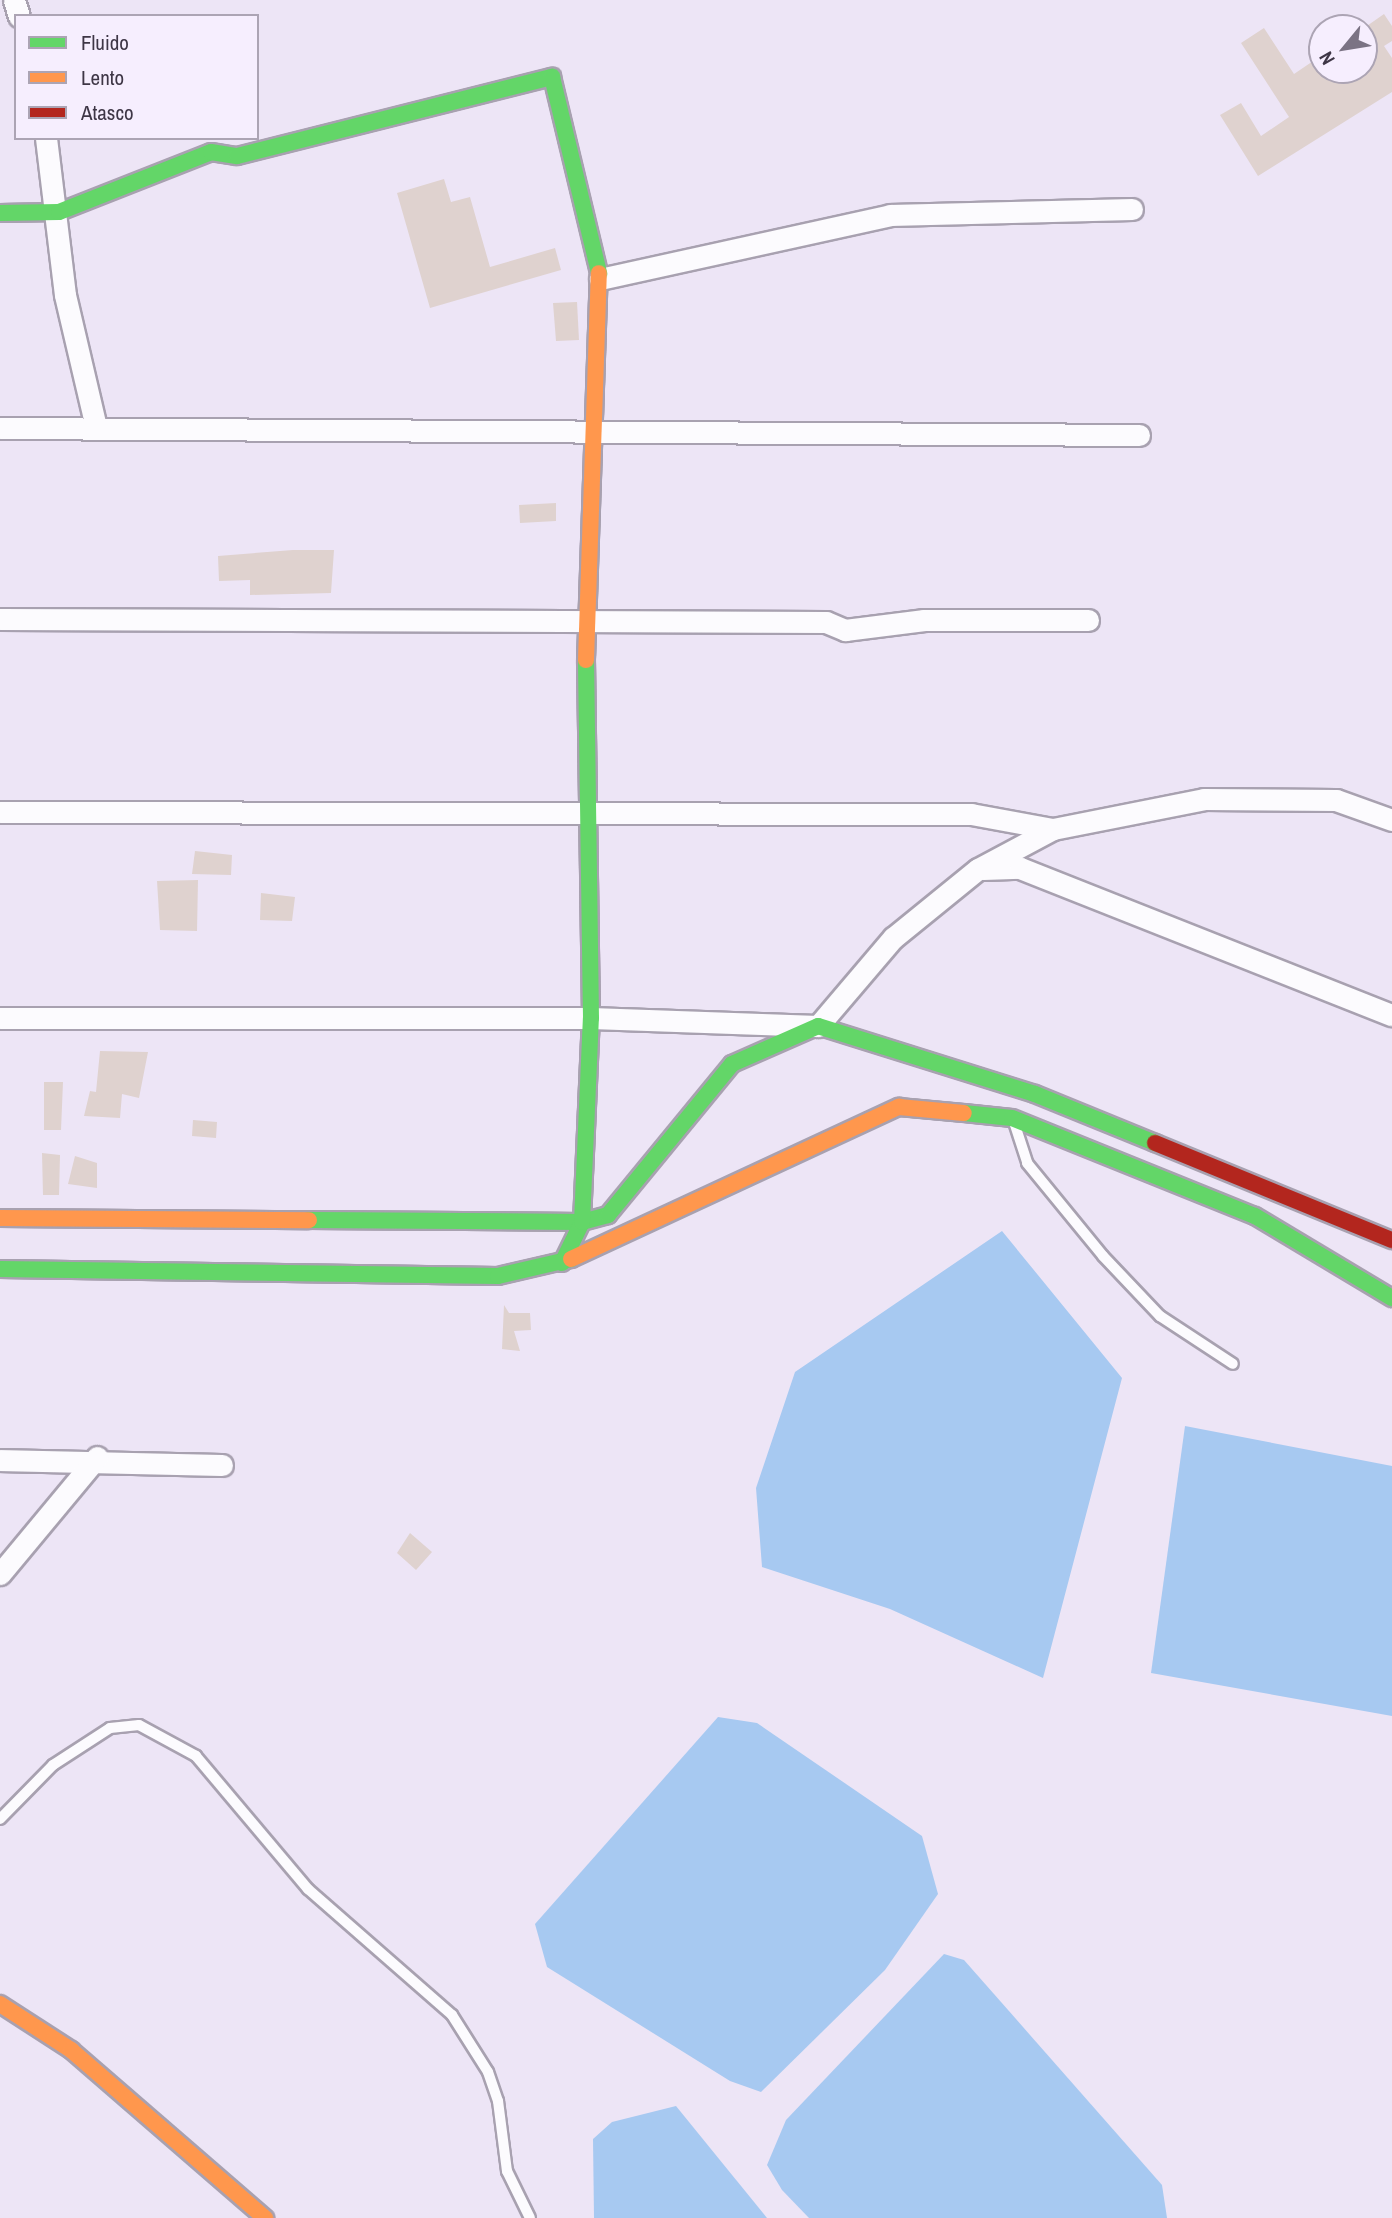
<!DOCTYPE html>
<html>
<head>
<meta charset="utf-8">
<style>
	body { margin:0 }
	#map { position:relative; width:1392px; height:2218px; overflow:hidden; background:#ede5f6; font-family:"Archivo Narrow",sans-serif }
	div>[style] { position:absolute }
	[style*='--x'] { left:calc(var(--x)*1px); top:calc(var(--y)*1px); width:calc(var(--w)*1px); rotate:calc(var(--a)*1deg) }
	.water>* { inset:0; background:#a7c9f1 }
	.building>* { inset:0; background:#dfd2cf }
	.roads { filter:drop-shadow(2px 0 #a8a1b0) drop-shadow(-2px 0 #a8a1b0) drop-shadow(0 2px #a8a1b0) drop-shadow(0 -2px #a8a1b0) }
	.lane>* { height:10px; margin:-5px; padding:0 5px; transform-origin:5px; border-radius:5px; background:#fcfbfe }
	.street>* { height:21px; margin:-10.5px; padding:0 10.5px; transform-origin:10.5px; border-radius:10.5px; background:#fcfbfe }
	.fast>* { height:16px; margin:-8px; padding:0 8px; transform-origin:8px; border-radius:8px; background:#63d668 }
	.slow>* { height:16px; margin:-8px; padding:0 8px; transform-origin:8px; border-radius:8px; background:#ff974d }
	.jam>* { height:16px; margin:-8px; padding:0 8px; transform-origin:8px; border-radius:8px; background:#b3261e }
	span { translate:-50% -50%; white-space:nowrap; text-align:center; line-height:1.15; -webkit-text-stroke:5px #f6eefe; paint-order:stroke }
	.legend { position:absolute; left:14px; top:14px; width:245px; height:126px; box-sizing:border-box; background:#f6eefe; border:2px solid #aca4b4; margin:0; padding:9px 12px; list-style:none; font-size:21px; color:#3e3646 }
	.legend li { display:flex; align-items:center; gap:14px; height:35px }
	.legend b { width:35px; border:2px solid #aca4b4 }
	.north { position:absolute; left:1308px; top:14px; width:70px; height:70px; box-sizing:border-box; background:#f6eefe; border:2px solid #aca4b4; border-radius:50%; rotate:240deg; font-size:19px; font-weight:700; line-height:28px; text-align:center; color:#3e3646 }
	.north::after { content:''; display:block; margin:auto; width:24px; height:32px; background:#7b7384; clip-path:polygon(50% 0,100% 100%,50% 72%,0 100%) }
</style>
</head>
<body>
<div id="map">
	<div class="water">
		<i style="clip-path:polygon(1002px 1231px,1122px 1378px,1043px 1678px,890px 1609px,762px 1567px,756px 1488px,795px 1372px)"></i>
		<i style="clip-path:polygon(1185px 1426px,1392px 1466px,1392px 1716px,1151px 1673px)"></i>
		<i style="clip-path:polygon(718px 1717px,757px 1723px,922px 1836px,938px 1894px,885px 1970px,761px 2092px,730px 2081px,547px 1967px,535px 1924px)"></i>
		<i style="clip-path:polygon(944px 1954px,964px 1960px,1162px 2185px,1167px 2218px,809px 2218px,782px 2190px,767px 2165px,786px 2120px)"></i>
		<i style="clip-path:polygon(676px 2106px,767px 2218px,594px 2218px,593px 2139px,612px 2122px)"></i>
	</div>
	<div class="building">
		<i style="clip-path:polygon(1384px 14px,1392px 26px,1392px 41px,1384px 46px,1392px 58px,1392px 92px,1258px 176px,1220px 115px,1241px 103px,1261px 136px,1289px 117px,1241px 43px,1264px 28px,1294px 74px,1322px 55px,1322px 70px,1364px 70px,1364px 28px)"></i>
		<i style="clip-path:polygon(444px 179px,451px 202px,470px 197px,490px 267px,555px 248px,561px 270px,430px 308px,397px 193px)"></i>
		<i style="clip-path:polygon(577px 302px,579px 340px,556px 341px,553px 303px)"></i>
		<i style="clip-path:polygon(556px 503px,556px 521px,520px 523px,519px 505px)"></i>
		<i style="clip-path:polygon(293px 550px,334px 550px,331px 593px,250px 595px,250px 580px,219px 581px,218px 556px)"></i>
		<i style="clip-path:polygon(195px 851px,232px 855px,231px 875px,192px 874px)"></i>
		<i style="clip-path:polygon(198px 880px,197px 931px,160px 930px,157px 881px)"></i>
		<i style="clip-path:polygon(261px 893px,295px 897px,292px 921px,260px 920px)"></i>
		<i style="clip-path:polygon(100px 1051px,148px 1052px,139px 1098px,122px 1094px,120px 1118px,84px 1116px,90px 1091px,96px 1092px)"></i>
		<i style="clip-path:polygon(44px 1082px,63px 1082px,61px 1130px,44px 1130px)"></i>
		<i style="clip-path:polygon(193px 1120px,217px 1122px,216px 1138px,192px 1136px)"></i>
		<i style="clip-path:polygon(42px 1153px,60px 1155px,59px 1195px,43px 1195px)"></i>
		<i style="clip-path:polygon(75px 1156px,97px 1163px,97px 1188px,68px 1184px)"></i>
		<i style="clip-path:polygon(504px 1305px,509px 1313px,530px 1313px,531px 1330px,514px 1331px,520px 1351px,502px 1349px)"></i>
		<i style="clip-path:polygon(410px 1533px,432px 1552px,416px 1570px,397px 1553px)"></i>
	</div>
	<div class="roads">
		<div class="lane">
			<i style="--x:1015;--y:1125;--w:40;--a:72"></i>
			<i style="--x:1027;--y:1163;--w:120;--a:50.7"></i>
			<i style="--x:1103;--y:1256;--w:83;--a:46.5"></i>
			<i style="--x:1160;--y:1316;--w:87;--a:33.3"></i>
			<i style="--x:0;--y:1819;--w:76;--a:-45.5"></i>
			<i style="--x:53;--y:1765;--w:68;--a:-33"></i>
			<i style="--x:110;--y:1728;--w:29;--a:-6"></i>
			<i style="--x:139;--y:1725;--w:65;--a:28.5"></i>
			<i style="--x:196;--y:1756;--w:174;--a:49.9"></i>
			<i style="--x:308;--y:1889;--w:191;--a:41.2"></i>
			<i style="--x:452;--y:2015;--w:67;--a:57.7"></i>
			<i style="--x:488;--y:2072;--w:31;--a:71"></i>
			<i style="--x:498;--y:2101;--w:71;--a:82.7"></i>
			<i style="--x:507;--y:2171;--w:52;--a:63.9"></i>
		</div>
		<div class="street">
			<i style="--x:14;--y:0;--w:17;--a:73"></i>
			<i style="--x:46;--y:138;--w:158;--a:83.1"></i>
			<i style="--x:65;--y:295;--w:136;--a:76.8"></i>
			<i style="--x:600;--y:279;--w:297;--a:-12.4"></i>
			<i style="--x:890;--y:215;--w:242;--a:-1.4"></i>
			<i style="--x:0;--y:428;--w:1139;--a:0.35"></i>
			<i style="--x:0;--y:619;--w:826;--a:0.21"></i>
			<i style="--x:826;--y:622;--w:21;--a:23"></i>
			<i style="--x:845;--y:630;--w:80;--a:-7.2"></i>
			<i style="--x:924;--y:620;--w:164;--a:0"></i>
			<i style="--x:0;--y:812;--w:971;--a:0.12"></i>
			<i style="--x:971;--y:814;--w:83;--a:10.4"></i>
			<i style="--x:983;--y:869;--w:37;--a:-2"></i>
			<i style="--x:1020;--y:868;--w:400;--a:21.6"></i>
			<i style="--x:0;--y:1018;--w:591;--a:0"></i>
			<i style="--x:591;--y:1018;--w:227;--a:2"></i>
			<i style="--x:818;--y:1026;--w:116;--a:-49.6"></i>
			<i style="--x:893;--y:938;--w:109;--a:-39.1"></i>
			<i style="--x:978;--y:869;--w:85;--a:-28.1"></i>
			<i style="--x:1053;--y:829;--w:154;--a:-11.2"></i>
			<i style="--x:1204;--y:799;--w:132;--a:0.4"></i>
			<i style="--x:1336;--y:800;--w:59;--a:19.7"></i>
			<i style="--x:0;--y:1460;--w:222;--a:1.3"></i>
			<i style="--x:0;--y:1574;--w:152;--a:-50.3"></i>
		</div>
		<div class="fast">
			<i style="--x:0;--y:213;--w:59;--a:-1"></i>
			<i style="--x:59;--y:212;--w:163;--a:-21.5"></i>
			<i style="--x:211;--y:152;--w:26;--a:9"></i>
			<i style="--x:237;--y:156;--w:325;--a:-14.1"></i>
			<i style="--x:552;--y:77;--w:202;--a:76.5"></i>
			<i style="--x:964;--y:1113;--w:48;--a:5.9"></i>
			<i style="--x:1012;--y:1118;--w:262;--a:22"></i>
			<i style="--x:1255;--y:1216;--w:160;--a:30.9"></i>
			<i style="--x:309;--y:1220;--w:273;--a:0.4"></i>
			<i style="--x:582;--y:1222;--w:27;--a:-15"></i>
			<i style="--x:608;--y:1215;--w:195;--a:-50.6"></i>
			<i style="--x:732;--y:1064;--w:94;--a:-23.8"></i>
			<i style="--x:818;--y:1026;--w:227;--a:17.4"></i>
			<i style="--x:1035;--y:1094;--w:130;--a:22.2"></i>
			<i style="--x:562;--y:1263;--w:46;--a:-64"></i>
			<i style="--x:582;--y:1222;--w:204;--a:-87.5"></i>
			<i style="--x:591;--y:1018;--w:358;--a:-90.8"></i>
			<i style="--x:0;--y:1269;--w:498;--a:0.8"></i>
			<i style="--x:498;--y:1276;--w:75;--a:-13.1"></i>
		</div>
		<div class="slow">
			<i style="--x:586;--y:660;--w:387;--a:-88.1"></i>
			<i style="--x:0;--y:1218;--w:309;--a:0.4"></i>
			<i style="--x:571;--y:1259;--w:362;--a:-24.9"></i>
			<i style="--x:899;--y:1107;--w:65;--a:5.3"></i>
			<i style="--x:0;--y:2004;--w:85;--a:32.9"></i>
			<i style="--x:71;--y:2050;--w:257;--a:40.9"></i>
		</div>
		<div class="jam">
			<i style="--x:1155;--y:1143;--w:256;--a:22.3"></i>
		</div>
	</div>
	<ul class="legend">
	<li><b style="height:9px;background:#63d668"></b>Fluido</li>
	<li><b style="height:9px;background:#ff974d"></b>Lento</li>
	<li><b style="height:9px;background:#b3261e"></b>Atasco</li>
	</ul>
	<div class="north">N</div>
</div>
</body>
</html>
